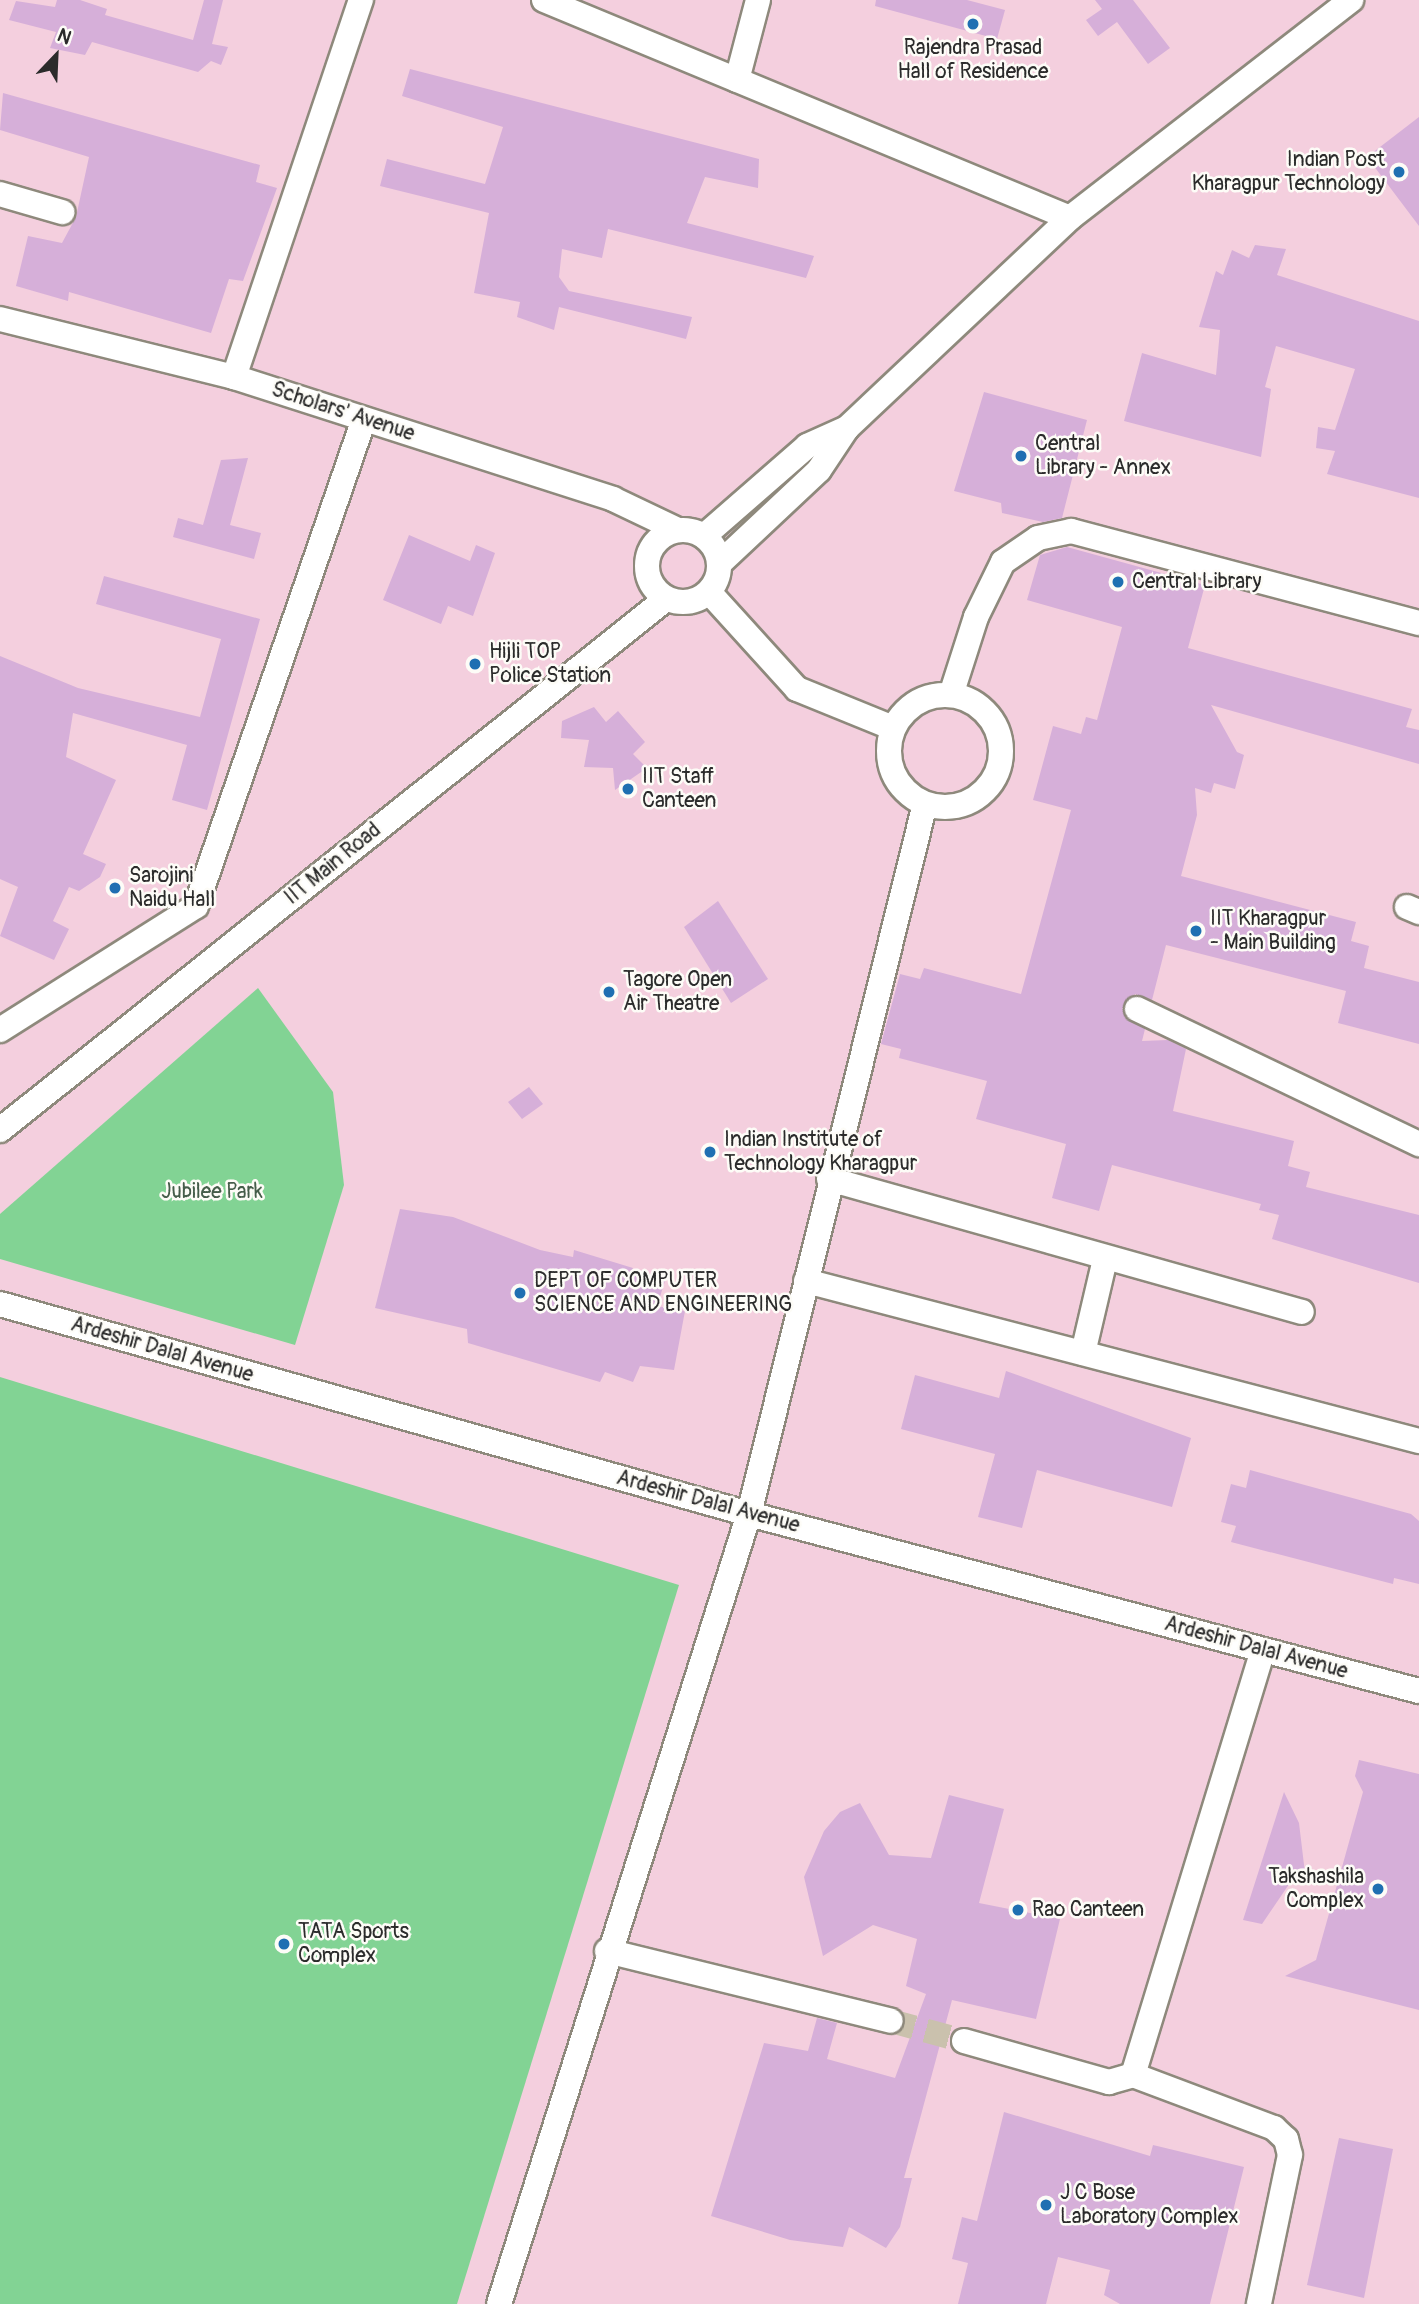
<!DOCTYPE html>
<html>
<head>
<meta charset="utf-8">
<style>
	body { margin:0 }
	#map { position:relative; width:1419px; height:2304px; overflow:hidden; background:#f2e7cd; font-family:Pangolin,sans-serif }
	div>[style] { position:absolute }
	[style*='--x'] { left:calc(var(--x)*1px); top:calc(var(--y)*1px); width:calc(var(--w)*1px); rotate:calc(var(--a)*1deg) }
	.built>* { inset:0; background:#f4cfde }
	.green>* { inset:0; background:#82d394 }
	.building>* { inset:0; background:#d6afd9 }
	.minor-tunnel>* { height:24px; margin-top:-12px; transform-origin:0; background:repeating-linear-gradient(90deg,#cac1ad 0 24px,transparent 0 36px) }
	.roads { filter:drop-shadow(2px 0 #8e897c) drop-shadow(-2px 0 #8e897c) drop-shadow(0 2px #8e897c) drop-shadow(0 -2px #8e897c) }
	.minor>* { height:24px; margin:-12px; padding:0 12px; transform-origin:12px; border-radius:12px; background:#fff }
	.minor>.ring { margin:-12px; padding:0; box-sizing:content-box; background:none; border:24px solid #fff; border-radius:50% }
	.dots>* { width:19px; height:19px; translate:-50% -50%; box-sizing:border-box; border:4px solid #fdfcf7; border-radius:50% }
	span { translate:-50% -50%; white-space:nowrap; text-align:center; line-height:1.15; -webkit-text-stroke:5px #fdfcf7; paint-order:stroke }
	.poi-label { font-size:21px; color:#2b2b2b }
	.right { translate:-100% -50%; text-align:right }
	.left { translate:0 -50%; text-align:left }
	.street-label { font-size:21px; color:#2b2b2b }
	.park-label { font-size:21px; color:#455d4a }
	.north { position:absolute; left:21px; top:21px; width:70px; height:70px; -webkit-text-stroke:5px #fdfcf7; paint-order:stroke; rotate:23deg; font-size:19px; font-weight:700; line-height:28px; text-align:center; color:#2b2b2b }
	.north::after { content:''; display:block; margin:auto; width:24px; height:32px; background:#2b2b2b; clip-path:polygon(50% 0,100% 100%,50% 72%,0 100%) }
</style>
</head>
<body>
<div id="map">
	<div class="built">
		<i style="clip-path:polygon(0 0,1419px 0,1419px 2304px,0 2304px)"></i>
	</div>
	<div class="green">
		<i style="clip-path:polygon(258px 988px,333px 1092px,344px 1185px,295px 1345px,0 1259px,0 1214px)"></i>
		<i style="clip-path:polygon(0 1377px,679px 1585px,457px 2304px,0 2304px)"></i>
	</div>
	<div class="building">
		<i style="clip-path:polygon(57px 0,80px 0,107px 9px,105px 15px,193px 40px,204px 0,223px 0,212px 44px,228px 47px,221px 65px,211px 61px,198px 72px,92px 42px,85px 55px,50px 48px,56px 32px,9px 20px,16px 1px,55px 7px)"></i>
		<i style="clip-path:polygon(876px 0,967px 0,1005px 10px,997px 39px,875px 6px)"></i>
		<i style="clip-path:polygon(1095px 0,1133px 0,1170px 48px,1148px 64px,1117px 22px,1098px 36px,1086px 20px,1102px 9px)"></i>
		<i style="clip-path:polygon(410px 69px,759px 159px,758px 188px,705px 177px,687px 223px,814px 256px,806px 278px,608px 229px,602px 258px,562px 249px,559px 277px,569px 291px,692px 317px,686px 339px,559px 307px,554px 330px,517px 317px,520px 302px,474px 293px,489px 213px,380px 186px,387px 159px,485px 184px,503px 127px,402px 96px)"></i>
		<i style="clip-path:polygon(3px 93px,260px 165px,256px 182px,277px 188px,243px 281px,229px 279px,211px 333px,69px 292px,68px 301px,16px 286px,28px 236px,62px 243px,76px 217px,89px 157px,0 130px)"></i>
		<i style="clip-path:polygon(1419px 117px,1419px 226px,1367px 157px)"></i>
		<i style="clip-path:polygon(1255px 245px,1286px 249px,1277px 275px,1419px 321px,1419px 498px,1327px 474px,1335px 451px,1316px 448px,1318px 427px,1335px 430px,1355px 369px,1276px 346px,1265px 387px,1271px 389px,1261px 457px,1124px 421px,1142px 353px,1216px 375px,1220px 330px,1199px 327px,1216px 271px,1223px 275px,1232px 250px,1249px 258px)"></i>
		<i style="clip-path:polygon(984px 392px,1087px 420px,1062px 518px,1043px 522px,1002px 513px,1001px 503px,954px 491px)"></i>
		<i style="clip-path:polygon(248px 458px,230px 525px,261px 533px,254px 559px,173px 537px,178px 518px,203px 525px,221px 460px)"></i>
		<i style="clip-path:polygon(409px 535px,470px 561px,476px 545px,495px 553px,473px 616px,448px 606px,441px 624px,383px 600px)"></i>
		<i style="clip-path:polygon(1067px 547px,1205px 585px,1188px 648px,1412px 709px,1406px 727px,1419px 730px,1419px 764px,1211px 705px,1237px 752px,1244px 755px,1235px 789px,1214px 783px,1211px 793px,1195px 788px,1197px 815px,1181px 876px,1356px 922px,1351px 941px,1369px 946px,1364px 968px,1419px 982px,1419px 1044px,1338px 1023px,1346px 991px,1166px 945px,1152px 1000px,1135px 994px,1122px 1009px,1145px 1029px,1142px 1041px,1168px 1040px,1186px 1049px,1173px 1111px,1294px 1141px,1288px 1166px,1310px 1172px,1306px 1187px,1419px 1215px,1419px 1283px,1272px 1239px,1279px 1215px,1259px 1210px,1261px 1204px,1112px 1165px,1099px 1211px,1052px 1198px,1066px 1144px,976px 1119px,987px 1081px,899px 1058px,901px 1049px,881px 1044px,900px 974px,920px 979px,924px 968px,1021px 994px,1071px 810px,1033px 800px,1053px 726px,1081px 734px,1086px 717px,1097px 720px,1122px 627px,1027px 600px,1040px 555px)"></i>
		<i style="clip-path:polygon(104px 576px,260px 619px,207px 810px,172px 800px,187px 745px,73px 713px,66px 757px,116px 780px,83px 854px,106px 864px,100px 877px,79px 891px,69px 887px,53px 921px,69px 929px,54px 960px,0 936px,18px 887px,0 879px,0 656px,78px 688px,200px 717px,221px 639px,96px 604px)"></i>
		<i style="clip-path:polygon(594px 707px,606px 722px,618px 711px,645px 742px,633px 754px,647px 768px,615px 790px,613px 768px,584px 767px,589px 740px,561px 738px,562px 721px)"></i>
		<i style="clip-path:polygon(718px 901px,768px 979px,731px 1003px,684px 927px)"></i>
		<i style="clip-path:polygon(529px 1087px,543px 1104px,522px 1119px,508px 1102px)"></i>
		<i style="clip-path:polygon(400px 1209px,453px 1217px,540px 1250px,573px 1257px,574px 1250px,633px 1268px,630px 1275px,665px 1281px,657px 1306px,685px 1311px,674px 1370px,640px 1366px,633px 1382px,605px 1372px,600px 1382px,468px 1343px,467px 1329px,375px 1308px)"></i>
		<i style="clip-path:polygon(1006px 1371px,1191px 1438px,1172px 1507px,1037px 1470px,1022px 1528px,978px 1517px,995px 1454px,901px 1429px,915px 1375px,999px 1398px)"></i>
		<i style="clip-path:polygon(1250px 1470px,1411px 1514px,1419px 1521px,1419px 1584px,1394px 1578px,1393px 1584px,1231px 1542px,1236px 1526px,1221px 1522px,1231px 1484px,1246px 1488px)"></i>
		<i style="clip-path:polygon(1359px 1760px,1419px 1774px,1419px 2010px,1285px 1976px,1316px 1960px,1363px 1792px,1355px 1776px)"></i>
		<i style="clip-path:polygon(1284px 1792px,1299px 1823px,1305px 1873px,1298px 1871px,1262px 1924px,1243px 1920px)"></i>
		<i style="clip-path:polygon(949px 1795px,1004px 1809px,979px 1903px,1060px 1919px,1036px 2019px,952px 2000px,904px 2178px,912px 2178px,900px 2227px,886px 2248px,849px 2227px,843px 2247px,790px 2240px,711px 2216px,764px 2043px,808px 2051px,817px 2018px,837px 2023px,827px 2059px,895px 2078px,926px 1994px,906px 1986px,917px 1939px,873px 1925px,823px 1956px,804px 1877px,824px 1831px,840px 1812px,860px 1803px,889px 1855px,931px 1858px)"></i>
		<i style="clip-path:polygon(1004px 2112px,1150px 2156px,1153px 2145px,1244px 2167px,1210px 2304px,1120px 2304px,1104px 2295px,1110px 2270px,1058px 2257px,1046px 2304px,958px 2304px,968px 2263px,952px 2259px,962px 2217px,977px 2221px)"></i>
		<i style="clip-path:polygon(1339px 2138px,1393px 2149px,1364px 2298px,1307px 2285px)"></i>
	</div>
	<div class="minor-tunnel">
		<i style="--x:891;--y:2021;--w:76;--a:15.3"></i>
	</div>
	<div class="roads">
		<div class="minor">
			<i style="--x:544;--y:0;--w:569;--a:22.51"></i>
			<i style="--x:737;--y:80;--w:83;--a:-75.3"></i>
			<i style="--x:0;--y:194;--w:65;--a:16.2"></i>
			<i style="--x:0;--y:319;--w:241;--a:13.9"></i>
			<i style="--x:234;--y:377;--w:398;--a:17.8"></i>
			<i style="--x:613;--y:499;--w:72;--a:25.5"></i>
			<i style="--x:234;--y:377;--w:398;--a:-71.4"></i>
			<i class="ring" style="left:647px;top:530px;width:48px;height:48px"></i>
			<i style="--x:704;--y:536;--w:137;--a:-41.1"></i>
			<i style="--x:807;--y:446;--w:44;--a:-24.2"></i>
			<i style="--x:719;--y:564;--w:137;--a:-43.2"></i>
			<i style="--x:819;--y:470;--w:50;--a:-56.3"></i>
			<i style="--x:847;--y:428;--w:306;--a:-43.3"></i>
			<i style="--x:1070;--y:218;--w:356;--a:-37.8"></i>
			<i style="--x:709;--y:592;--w:131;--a:47.8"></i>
			<i style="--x:797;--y:689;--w:104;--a:22.1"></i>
			<i style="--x:951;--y:695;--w:82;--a:-72.2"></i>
			<i style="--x:976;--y:617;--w:61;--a:-63.9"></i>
			<i style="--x:1003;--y:562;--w:42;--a:-34.4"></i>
			<i style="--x:1038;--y:538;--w:34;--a:-12"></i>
			<i style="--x:1071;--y:531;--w:360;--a:14.8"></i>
			<i class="ring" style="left:889px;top:695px;width:88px;height:88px"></i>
			<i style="--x:1407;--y:907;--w:13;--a:23"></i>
			<i style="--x:1137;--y:1009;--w:313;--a:25.6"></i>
			<i style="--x:0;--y:1030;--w:232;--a:-32.3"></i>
			<i style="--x:196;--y:906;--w:515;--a:-70.97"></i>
			<i style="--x:0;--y:1130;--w:852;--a:-38.57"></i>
			<i style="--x:829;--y:1179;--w:491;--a:15.7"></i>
			<i style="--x:806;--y:1281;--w:634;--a:14.63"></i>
			<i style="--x:0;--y:1304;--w:778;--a:15.66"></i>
			<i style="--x:749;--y:1514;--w:693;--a:14.8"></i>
			<i style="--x:1083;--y:1353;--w:97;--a:-76.8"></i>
			<i style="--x:607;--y:1951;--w:292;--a:13.8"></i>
			<i style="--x:964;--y:2041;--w:151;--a:15.8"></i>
			<i style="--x:1109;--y:2082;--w:25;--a:-16"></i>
			<i style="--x:1133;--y:2075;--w:444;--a:-73"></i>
			<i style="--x:1133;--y:2075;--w:151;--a:20.6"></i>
			<i style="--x:1274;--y:2128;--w:16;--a:43"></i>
			<i style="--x:1286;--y:2139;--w:16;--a:76"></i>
			<i style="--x:1290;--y:2155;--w:152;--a:101.8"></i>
			<i style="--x:499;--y:2304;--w:829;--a:-72.44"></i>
			<i style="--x:749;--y:1514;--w:731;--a:-76.08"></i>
		</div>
	</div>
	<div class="dots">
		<i style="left:973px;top:24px;background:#1f6fb2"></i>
		<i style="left:1399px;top:172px;background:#1f6fb2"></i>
		<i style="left:1021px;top:456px;background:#1f6fb2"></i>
		<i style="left:1118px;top:582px;background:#1f6fb2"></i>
		<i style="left:475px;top:664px;background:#1f6fb2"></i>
		<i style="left:628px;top:789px;background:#1f6fb2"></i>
		<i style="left:115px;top:888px;background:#1f6fb2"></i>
		<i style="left:1196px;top:931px;background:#1f6fb2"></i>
		<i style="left:609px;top:992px;background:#1f6fb2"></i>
		<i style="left:710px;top:1152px;background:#1f6fb2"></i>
		<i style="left:520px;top:1293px;background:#1f6fb2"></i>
		<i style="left:1378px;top:1889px;background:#1f6fb2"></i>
		<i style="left:1018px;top:1910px;background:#1f6fb2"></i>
		<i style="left:284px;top:1944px;background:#1f6fb2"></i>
		<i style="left:1046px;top:2205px;background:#1f6fb2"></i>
	</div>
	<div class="poi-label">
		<span style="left:973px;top:60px">Rajendra Prasad<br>Hall of Residence</span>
		<span class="right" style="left:1385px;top:172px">Indian Post<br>Kharagpur Technology</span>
		<span class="left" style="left:1035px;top:456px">Central<br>Library - Annex</span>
		<span class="left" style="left:1132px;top:582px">Central Library</span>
		<span class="left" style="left:489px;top:664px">Hijli TOP<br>Police Station</span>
		<span class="left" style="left:642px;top:789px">IIT Staff<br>Canteen</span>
		<span class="left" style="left:129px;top:888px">Sarojini<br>Naidu Hall</span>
		<span class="left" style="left:1210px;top:931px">IIT Kharagpur<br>- Main Building</span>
		<span class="left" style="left:623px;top:992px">Tagore Open<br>Air Theatre</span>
		<span class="left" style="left:724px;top:1152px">Indian Institute of<br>Technology Kharagpur</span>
		<span class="left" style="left:534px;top:1293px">DEPT OF COMPUTER<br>SCIENCE AND ENGINEERING</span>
		<span class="right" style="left:1364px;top:1889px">Takshashila<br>Complex</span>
		<span class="left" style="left:1032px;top:1910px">Rao Canteen</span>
		<span class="left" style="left:298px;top:1944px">TATA Sports<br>Complex</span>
		<span class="left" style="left:1060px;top:2205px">J C Bose<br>Laboratory Complex</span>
	</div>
	<div class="street-label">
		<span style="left:343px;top:412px;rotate:18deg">Scholars' Avenue</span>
		<span style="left:333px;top:864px;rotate:-39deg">IIT Main Road</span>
		<span style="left:162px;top:1350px;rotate:16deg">Ardeshir Dalal Avenue</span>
		<span style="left:708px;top:1502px;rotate:15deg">Ardeshir Dalal Avenue</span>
		<span style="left:1256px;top:1648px;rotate:15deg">Ardeshir Dalal Avenue</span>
	</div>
	<div class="park-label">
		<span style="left:212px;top:1192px">Jubilee Park</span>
	</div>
	<div class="north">N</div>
</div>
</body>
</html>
